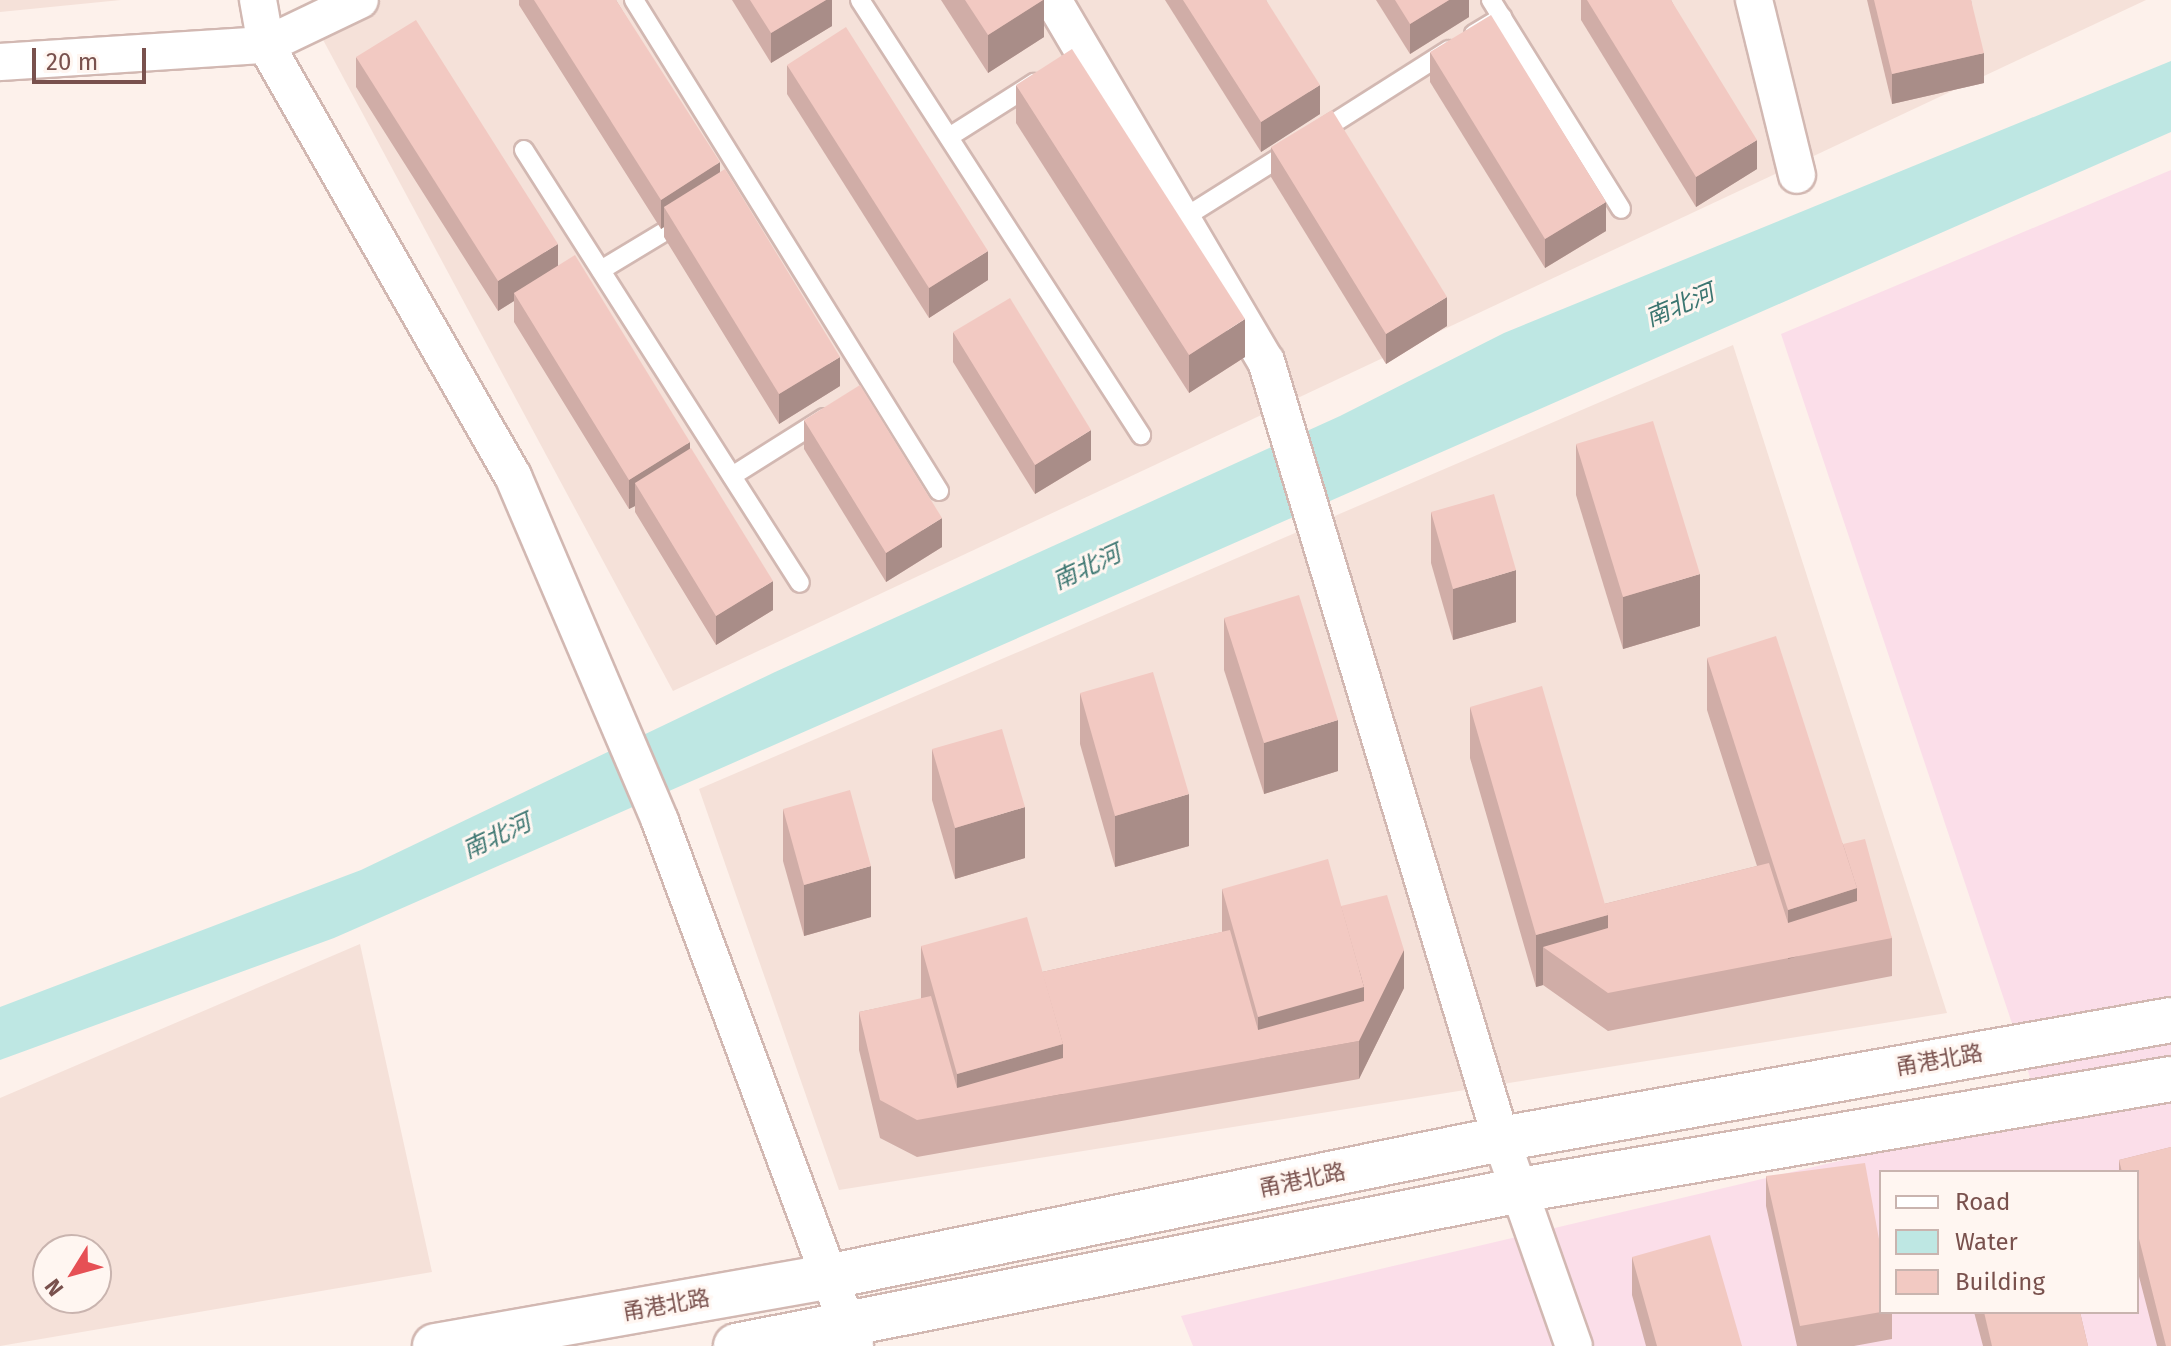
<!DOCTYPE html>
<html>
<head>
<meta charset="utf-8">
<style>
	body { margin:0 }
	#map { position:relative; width:2171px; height:1346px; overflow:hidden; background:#fdf1eb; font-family:"Fira Sans","Noto Sans SC",sans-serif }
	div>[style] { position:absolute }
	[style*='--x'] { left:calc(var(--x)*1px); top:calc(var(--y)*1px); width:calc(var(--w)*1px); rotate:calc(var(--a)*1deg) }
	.residential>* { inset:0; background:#f5e1d9 }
	.medical>* { inset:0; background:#fbdee9 }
	.water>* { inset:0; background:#bee7e3 }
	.roads { filter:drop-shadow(2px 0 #d2b8b2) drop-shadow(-2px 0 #d2b8b2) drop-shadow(0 2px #d2b8b2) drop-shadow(0 -2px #d2b8b2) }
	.lane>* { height:18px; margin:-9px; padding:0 9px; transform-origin:9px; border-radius:9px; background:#fff }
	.street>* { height:36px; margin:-18px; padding:0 18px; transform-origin:18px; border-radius:18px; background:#fff }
	.secondary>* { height:44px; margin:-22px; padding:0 22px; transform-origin:22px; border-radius:22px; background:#fff }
	.wall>* { inset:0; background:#d0ada7 }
	.shaded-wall>* { inset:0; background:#a98d88 }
	.building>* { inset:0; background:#f2c9c2 }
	span { translate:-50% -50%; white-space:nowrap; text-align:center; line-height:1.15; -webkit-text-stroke:6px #fff6f1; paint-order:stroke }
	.street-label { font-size:22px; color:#79514d }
	.water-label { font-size:24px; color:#3c7671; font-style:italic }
	.legend { position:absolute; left:1879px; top:1170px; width:260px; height:144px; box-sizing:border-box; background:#fff6f1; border:2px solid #c9b4af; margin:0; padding:10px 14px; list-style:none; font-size:24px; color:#79514d }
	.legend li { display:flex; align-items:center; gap:16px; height:40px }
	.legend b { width:40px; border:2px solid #c9b4af }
	.north { position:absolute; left:32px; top:1234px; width:80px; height:80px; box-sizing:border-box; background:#fff6f1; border:2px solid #c9b4af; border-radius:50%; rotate:233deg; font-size:22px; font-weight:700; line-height:32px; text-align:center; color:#79514d }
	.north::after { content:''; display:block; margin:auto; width:28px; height:36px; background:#e65055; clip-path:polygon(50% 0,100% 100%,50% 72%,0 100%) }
	.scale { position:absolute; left:32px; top:48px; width:114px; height:36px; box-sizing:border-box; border:4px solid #79514d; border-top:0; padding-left:10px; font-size:24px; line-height:28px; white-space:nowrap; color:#79514d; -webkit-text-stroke:6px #fff6f1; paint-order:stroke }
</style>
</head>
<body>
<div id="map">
	<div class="residential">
		<i style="clip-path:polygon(0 0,121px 0,0 12px)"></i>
		<i style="clip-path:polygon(324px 0,2146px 0,673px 691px,307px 10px)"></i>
		<i style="clip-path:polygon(1733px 345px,1947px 1013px,839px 1190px,699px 789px)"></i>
		<i style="clip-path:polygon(evenodd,360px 944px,432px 1272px,0 1346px,0 1098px,360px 944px,48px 1250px,96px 1250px,96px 1298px,48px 1298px,48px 1250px)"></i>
	</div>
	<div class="medical">
		<i style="clip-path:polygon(evenodd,2171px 170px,2171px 1346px,1193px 1346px,1181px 1316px,2042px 1113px,1781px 334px,2171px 170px,1881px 1172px,2137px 1172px,2137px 1312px,1881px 1312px,1881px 1172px)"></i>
	</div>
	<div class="water">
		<i style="clip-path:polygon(2171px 61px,2171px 132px,334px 938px,0 1060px,0 1007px,361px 870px,775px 672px,1340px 416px,1504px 333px)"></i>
	</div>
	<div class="roads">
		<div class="lane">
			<i style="--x:634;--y:0;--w:578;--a:58.15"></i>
			<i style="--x:860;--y:0;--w:518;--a:57.14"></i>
			<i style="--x:1491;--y:0;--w:246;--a:58.1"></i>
			<i style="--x:1474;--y:34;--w:33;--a:-31"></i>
			<i style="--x:1318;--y:133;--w:155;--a:-32.4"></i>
			<i style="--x:949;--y:137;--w:101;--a:-32.4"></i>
			<i style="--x:524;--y:150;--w:513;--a:57.49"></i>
			<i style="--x:1182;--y:219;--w:128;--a:-32.2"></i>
			<i style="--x:601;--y:270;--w:97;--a:-31.1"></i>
			<i style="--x:732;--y:476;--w:109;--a:-32.2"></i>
		</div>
		<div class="street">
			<i style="--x:258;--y:0;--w:46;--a:79.9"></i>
			<i style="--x:266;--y:45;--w:497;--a:60.2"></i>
			<i style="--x:513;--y:476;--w:375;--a:66.9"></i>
			<i style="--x:660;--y:821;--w:560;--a:69.62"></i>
			<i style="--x:1053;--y:0;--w:419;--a:59.5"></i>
			<i style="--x:1266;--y:361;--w:813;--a:73.19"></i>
			<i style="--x:1501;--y:1139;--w:219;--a:70.6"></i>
			<i style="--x:1754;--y:0;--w:180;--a:76.2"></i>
			<i style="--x:0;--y:62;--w:267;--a:-3.7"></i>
			<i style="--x:266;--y:45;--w:104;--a:-25.6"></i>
		</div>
		<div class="secondary">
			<i style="--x:435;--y:1346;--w:398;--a:-10"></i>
			<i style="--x:827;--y:1277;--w:688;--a:-11.57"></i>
			<i style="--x:1501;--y:1139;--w:680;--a:-10.07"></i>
			<i style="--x:736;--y:1346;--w:799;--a:-11.25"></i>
			<i style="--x:1520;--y:1190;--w:660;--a:-9.68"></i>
		</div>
	</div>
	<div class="wall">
		<i style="clip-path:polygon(519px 0,616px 0,720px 173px,840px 386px,779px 424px,664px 237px,664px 227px,661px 229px,519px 5px)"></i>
		<i style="clip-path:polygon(732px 0,832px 0,832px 26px,771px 63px)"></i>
		<i style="clip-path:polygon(941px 0,1044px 0,1044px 37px,988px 73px)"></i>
		<i style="clip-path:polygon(1165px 0,1266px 0,1320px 114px,1261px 152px)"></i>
		<i style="clip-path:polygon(1376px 0,1469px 0,1469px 17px,1410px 54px)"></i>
		<i style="clip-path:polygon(1581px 0,1671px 0,1757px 169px,1696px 207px,1581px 20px)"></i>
		<i style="clip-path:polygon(1867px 0,1971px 0,1984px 83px,1892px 104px)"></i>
		<i style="clip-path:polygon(1430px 52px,1606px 231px,1545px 268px,1430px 82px)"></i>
		<i style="clip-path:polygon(356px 57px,558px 266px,690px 449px,773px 610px,716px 645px,635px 512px,635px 506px,629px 509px,514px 322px,514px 301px,498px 311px,356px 87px)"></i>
		<i style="clip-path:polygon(787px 65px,988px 280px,929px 318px,787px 94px)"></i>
		<i style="clip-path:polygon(1016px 85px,1245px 357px,1189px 393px,1016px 123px)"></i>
		<i style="clip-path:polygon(1271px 147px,1447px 326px,1386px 364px,1271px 177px)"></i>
		<i style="clip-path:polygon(953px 332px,1091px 460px,1035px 494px,953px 362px)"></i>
		<i style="clip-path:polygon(804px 420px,942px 547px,886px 582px,804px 449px)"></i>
		<i style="clip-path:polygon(1576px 444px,1700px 626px,1623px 649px,1576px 495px)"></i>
		<i style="clip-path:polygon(1431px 512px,1516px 622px,1453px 640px,1431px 563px)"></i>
		<i style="clip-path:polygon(1224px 618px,1338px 771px,1264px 794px,1224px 670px)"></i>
		<i style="clip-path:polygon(1707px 658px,1843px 844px,1892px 938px,1892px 976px,1608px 1031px,1543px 985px,1536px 987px,1470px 758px,1470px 707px,1604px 904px,1757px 866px,1707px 710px)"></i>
		<i style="clip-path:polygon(1080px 693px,1189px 846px,1115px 867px,1080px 744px)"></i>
		<i style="clip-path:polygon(932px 749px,1025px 858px,955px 879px,932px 800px)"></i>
		<i style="clip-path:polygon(783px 809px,871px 917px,804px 936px,783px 861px)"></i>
		<i style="clip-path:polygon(1222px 889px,1341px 906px,1404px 988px,1359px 1079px,917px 1157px,880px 1138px,859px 1050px,859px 1012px,921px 999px,921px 946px,1042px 972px,1222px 932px)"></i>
		<i style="clip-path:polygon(2171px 1147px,2171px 1346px,2157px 1346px,2137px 1269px,2137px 1172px,2119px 1172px,2119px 1160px)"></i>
		<i style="clip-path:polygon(1766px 1176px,1881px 1312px,1892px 1312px,1892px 1339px,1854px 1346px,1797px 1346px,1766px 1206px)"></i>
		<i style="clip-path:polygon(1632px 1257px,1742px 1346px,1646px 1346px,1632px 1295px)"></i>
		<i style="clip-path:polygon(1974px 1312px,2080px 1312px,2088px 1346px,1983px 1346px)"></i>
	</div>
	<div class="shaded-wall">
		<i style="clip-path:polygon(826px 0,832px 0,832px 26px,771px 63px,771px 33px)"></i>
		<i style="clip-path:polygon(1043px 0,1044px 0,1044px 37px,988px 73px,988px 35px)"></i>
		<i style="clip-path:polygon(1449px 0,1469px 0,1469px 17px,1410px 54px,1410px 24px)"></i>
		<i style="clip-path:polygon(1984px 53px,1984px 83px,1892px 104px,1892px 74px)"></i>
		<i style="clip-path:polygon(1320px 85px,1320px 114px,1261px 152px,1261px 122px)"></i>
		<i style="clip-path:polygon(1757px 140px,1757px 169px,1696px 207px,1696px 177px)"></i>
		<i style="clip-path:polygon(720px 162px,720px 191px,664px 207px,664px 227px,661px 229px,661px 200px)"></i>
		<i style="clip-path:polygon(1606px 202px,1606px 231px,1545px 268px,1545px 239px)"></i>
		<i style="clip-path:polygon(558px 244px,558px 273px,514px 293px,514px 301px,498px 311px,498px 281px)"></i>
		<i style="clip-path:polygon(988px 251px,988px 280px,929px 318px,929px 288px)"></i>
		<i style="clip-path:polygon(1447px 297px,1447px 326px,1386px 364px,1386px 334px)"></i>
		<i style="clip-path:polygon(1245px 319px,1245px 357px,1189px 393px,1189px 355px)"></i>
		<i style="clip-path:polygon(840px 357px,840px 386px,779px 424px,779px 394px)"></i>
		<i style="clip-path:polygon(1091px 430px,1091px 460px,1035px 494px,1035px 465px)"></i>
		<i style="clip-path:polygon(690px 442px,690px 472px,635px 483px,635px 506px,629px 509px,629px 480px)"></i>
		<i style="clip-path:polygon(942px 518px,942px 547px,886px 582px,886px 553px)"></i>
		<i style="clip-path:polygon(1516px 570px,1516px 622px,1453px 640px,1453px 589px)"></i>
		<i style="clip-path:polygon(1700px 574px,1700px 626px,1623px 649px,1623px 597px)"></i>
		<i style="clip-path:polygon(773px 581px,773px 610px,716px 645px,716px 616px)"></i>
		<i style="clip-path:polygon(1338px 720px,1338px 771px,1264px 794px,1264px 743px)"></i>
		<i style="clip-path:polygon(1189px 794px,1189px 846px,1115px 867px,1115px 816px)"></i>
		<i style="clip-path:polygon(1025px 807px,1025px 858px,955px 879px,955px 828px)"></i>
		<i style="clip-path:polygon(871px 866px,871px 917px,804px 936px,804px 885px)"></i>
		<i style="clip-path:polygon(1857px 888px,1857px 939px,1788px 959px,1788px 910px)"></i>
		<i style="clip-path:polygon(1608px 915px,1608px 966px,1543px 947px,1543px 985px,1536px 987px,1536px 935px)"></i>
		<i style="clip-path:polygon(1404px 950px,1404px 988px,1359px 1079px,1359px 1041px,1258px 1059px,1258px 1017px)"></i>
		<i style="clip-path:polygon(1063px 1044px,1063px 1094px,957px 1112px,957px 1074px)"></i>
	</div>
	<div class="building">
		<i style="clip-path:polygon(534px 0,616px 0,720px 162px,661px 200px)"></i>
		<i style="clip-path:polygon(750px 0,826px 0,771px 33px)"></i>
		<i style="clip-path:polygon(965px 0,1043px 0,988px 35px)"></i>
		<i style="clip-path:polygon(1183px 0,1266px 0,1320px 85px,1261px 122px)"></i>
		<i style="clip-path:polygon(1395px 0,1449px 0,1410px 24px)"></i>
		<i style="clip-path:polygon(1587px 0,1671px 0,1757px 140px,1696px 177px)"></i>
		<i style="clip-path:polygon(1874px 0,1971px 0,1984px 53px,1892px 74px)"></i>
		<i style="clip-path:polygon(1491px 15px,1606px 202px,1545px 239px,1430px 52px)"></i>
		<i style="clip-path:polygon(416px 20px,558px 244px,498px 281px,356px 57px)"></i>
		<i style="clip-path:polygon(846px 27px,988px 251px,929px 288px,787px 65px)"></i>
		<i style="clip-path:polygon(1072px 49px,1245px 319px,1189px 355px,1016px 85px)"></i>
		<i style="clip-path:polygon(1332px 110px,1447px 297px,1386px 334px,1271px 147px)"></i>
		<i style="clip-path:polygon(725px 169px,840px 357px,779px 394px,664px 207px)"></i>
		<i style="clip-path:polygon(575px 255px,690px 442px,629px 480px,514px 293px)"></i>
		<i style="clip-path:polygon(1010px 298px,1091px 430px,1035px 465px,953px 332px)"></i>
		<i style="clip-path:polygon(860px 385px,942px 518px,886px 553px,804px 420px)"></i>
		<i style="clip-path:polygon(1653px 421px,1700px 574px,1623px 597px,1576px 444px)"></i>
		<i style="clip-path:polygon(691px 448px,773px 581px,716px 616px,635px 483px)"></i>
		<i style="clip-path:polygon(1494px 494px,1516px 570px,1453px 589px,1431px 512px)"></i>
		<i style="clip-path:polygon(1299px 595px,1338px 720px,1264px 743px,1224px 618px)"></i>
		<i style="clip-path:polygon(1776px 636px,1857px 888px,1788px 910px,1707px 658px)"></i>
		<i style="clip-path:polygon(1153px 672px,1189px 794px,1115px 816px,1080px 693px)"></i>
		<i style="clip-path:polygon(1542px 686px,1608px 915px,1536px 935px,1470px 707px)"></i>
		<i style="clip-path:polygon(1002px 729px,1025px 807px,955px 828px,932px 749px)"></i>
		<i style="clip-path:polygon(850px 790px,871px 866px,804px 885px,783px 809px)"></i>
		<i style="clip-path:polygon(1865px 839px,1892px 938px,1608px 993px,1543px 947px,1608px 928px,1608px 915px,1604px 904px,1769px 863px,1788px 923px,1857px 901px,1857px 888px,1843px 844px)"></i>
		<i style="clip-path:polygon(1328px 859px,1364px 987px,1258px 1017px,1222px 889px)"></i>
		<i style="clip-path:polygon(1387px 895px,1404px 950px,1359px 1041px,917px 1120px,880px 1100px,859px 1012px,931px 996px,957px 1088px,1063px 1058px,1063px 1044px,1042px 972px,1230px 930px,1258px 1030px,1364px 1001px,1364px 987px,1341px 906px)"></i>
		<i style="clip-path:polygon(1027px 917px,1063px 1044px,957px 1074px,921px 946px)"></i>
		<i style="clip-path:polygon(2171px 1147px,2171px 1346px,2166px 1346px,2137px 1231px,2137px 1172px,2122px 1172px,2119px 1160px)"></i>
		<i style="clip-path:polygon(1865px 1163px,1881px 1250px,1881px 1312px,1800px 1326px,1766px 1176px)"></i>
		<i style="clip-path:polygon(1710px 1235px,1742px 1346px,1657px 1346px,1632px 1257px)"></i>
		<i style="clip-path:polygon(1984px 1312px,2080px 1312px,2088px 1346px,1992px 1346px)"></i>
	</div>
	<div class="street-label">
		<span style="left:1939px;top:1060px;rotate:-10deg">甬港北路</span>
		<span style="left:1302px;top:1180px;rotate:-12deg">甬港北路</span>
		<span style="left:666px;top:1305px;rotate:-10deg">甬港北路</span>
	</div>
	<div class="water-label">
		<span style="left:1680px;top:306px;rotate:-23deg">南北河</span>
		<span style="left:1087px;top:568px;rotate:-25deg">南北河</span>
		<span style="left:497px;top:837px;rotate:-25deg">南北河</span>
	</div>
	<ul class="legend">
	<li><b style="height:10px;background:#fff"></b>Road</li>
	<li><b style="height:22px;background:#bee7e3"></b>Water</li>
	<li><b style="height:22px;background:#f2c9c2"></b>Building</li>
	</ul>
	<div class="north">N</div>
	<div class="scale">20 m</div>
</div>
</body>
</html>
